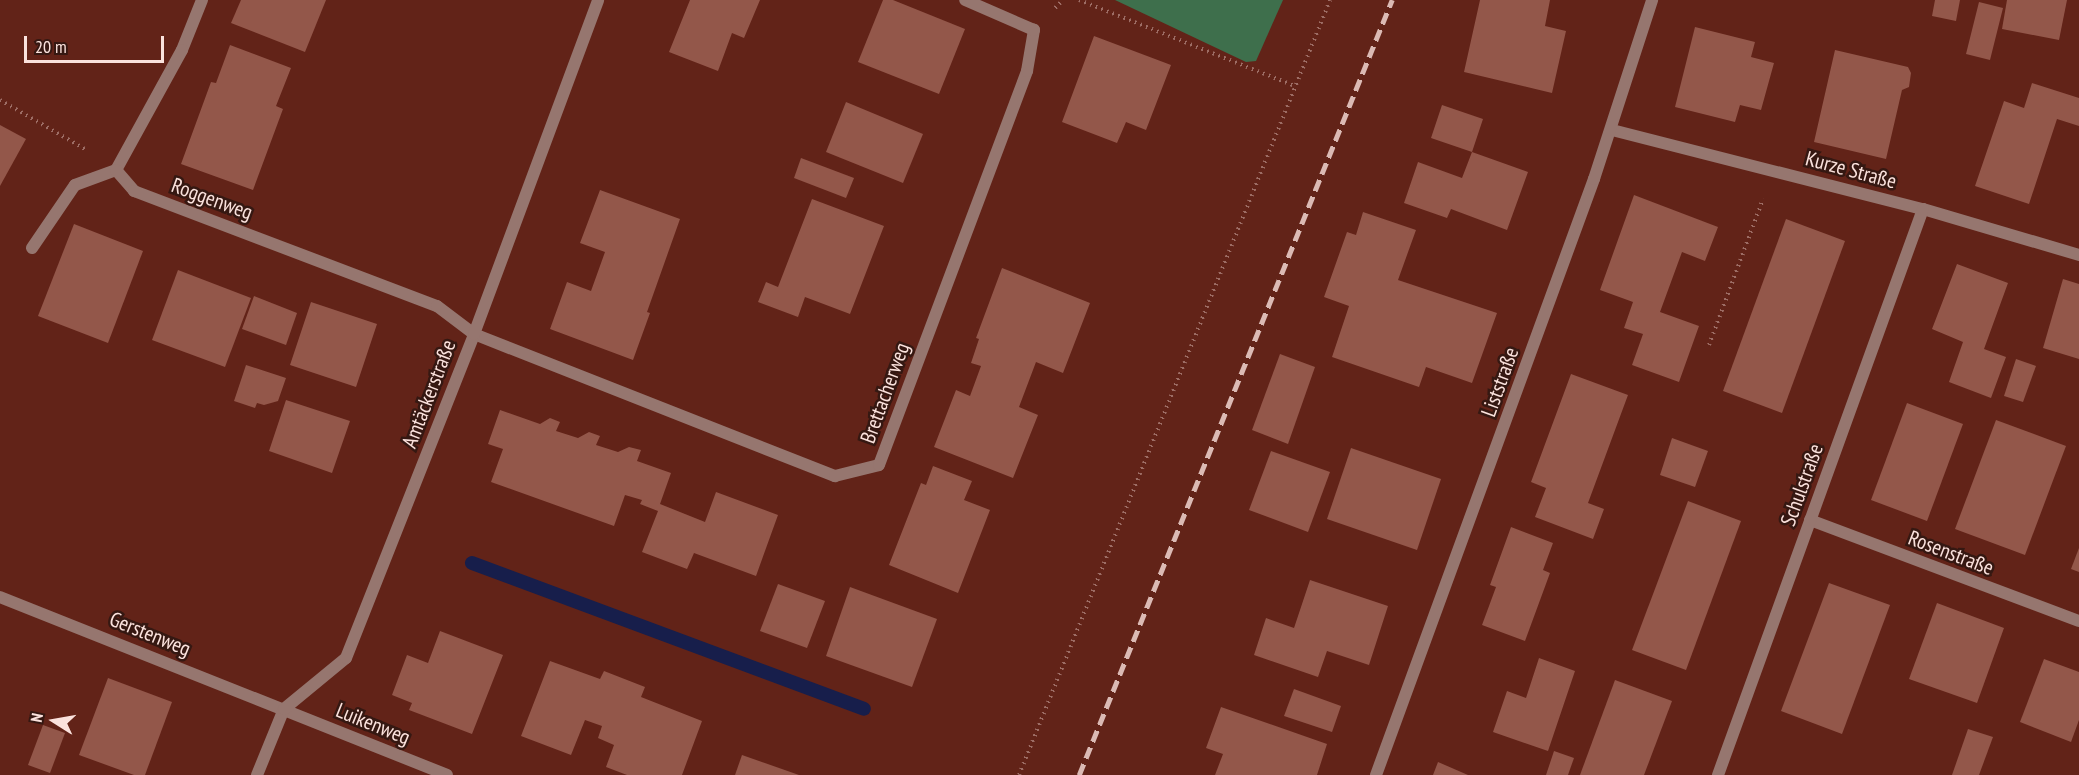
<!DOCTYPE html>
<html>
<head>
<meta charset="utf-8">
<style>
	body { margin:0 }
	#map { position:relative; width:2079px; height:775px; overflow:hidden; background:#622318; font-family:"PT Sans Narrow",sans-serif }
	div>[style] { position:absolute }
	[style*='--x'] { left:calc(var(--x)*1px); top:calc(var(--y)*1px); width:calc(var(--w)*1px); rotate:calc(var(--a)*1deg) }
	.green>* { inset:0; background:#3e6f4c }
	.stream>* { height:14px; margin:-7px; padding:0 7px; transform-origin:7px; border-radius:7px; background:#171e4b }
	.building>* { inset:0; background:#93574a }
	.path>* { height:4px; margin-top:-2px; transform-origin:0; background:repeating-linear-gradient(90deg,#9d6d65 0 1.5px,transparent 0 6px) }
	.lane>* { height:12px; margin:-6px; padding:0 6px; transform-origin:6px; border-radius:6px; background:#96766f }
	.street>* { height:12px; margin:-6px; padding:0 6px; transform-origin:6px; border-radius:6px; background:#96766f }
	.rail>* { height:4.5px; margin-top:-2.25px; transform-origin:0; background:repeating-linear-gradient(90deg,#dbbab4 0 12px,transparent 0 18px) }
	span { translate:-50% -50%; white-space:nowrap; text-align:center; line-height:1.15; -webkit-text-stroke:5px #351812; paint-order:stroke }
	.street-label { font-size:21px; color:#fbe2dd }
	.north { position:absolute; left:24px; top:691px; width:60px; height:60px; -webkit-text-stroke:4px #351812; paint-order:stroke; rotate:281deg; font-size:16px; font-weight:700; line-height:24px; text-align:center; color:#fbe2dd }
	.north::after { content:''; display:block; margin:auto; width:21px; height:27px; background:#fbe2dd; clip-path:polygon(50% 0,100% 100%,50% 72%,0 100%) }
	.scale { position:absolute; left:24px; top:36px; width:140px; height:27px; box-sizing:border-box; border:3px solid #fbe2dd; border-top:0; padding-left:8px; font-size:18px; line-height:21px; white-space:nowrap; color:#fbe2dd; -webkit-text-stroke:4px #351812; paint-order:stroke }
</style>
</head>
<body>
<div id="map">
	<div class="green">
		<i style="clip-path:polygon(1115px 0,1283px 0,1256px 61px,1246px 62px)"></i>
	</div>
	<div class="stream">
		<i style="--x:472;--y:563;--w:418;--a:20.4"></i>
	</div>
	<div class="building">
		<i style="clip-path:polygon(241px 0,326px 0,305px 52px,231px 23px)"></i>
		<i style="clip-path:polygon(690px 0,760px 0,744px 38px,732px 33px,718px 71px,669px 52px)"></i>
		<i style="clip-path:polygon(883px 0,893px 0,965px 29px,939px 94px,858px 62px)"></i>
		<i style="clip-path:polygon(1480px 0,1550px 0,1545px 26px,1566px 31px,1552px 93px,1464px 72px)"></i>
		<i style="clip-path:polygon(1935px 0,1960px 0,1956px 21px,1932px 16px)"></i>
		<i style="clip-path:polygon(2007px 0,2067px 0,2059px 40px,2002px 29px)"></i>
		<i style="clip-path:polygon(1979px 2px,2003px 8px,1990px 60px,1966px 54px)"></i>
		<i style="clip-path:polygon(1695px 27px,1755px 42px,1751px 57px,1774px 63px,1761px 110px,1740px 105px,1735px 122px,1675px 107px)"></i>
		<i style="clip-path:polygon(1094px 36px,1171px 65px,1146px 130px,1126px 122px,1117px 143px,1062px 122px)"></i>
		<i style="clip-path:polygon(230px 45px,291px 68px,276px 106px,283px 109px,253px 190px,181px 164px,211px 82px,216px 83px)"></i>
		<i style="clip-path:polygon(1835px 50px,1908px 67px,1911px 73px,1909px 87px,1902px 90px,1886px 159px,1814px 142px)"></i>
		<i style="clip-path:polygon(2032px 83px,2079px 98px,2079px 126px,2057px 119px,2029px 204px,1975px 186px,2004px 101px,2024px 108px)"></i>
		<i style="clip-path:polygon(846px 102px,923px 134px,903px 183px,826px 152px)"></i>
		<i style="clip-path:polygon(1442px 105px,1483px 119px,1472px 152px,1431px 138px)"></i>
		<i style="clip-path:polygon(0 125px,26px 139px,0 186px)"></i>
		<i style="clip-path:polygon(1472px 152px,1528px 172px,1507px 230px,1451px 209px,1447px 218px,1404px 203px,1418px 162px,1462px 178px)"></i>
		<i style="clip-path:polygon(801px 158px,854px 178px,846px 198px,794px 178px)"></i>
		<i style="clip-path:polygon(600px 190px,680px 219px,647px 312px,650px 313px,633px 360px,550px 329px,567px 282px,591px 291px,605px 252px,580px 243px)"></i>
		<i style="clip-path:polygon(1634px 195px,1718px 227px,1705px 261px,1682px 252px,1660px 312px,1699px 326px,1679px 382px,1632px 365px,1643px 334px,1624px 328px,1633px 302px,1600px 290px)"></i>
		<i style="clip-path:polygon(812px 199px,884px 226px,850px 314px,805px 297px,798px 317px,758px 302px,766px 282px,778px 287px)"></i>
		<i style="clip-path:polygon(1363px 212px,1416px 230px,1398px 280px,1497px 313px,1472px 383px,1426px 367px,1419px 387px,1332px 357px,1349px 306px,1324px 297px,1347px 232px,1356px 235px)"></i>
		<i style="clip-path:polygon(1786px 219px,1845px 241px,1782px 413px,1723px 391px)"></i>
		<i style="clip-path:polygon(74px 224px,143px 251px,108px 343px,38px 316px)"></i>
		<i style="clip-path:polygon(1957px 264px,2008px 283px,1984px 349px,2006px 357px,1991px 398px,1949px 382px,1963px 342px,1932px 329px)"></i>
		<i style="clip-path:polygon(1002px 268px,1090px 303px,1063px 373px,1036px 362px,1019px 407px,1038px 415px,1013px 478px,934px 447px,956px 390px,970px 396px,981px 366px,971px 363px,979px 339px,976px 338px)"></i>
		<i style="clip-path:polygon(178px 270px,251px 298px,225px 367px,152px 340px)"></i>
		<i style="clip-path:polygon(2063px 279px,2079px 284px,2079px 359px,2043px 348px)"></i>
		<i style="clip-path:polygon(254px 296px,297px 313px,286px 345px,242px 329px)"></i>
		<i style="clip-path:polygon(311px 302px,377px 324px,356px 387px,290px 365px)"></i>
		<i style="clip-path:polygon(1280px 354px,1315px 367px,1288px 444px,1252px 430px)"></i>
		<i style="clip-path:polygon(2016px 359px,2036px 366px,2023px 402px,2004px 396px)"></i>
		<i style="clip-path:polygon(246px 365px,286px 378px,278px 401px,264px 405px,257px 403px,255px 408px,234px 401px)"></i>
		<i style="clip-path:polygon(1571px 374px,1628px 395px,1588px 503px,1604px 509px,1593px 539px,1535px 517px,1546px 488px,1531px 482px)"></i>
		<i style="clip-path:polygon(286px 400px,350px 421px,332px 473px,269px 451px)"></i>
		<i style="clip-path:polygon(1907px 403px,1963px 424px,1927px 521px,1871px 500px)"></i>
		<i style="clip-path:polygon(500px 410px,540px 424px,550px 418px,560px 422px,556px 431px,578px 438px,589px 432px,600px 436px,596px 445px,618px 452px,629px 447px,641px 450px,637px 461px,671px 473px,660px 504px,705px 522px,716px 492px,778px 515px,756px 576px,694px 553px,687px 569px,642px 552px,658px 511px,640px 504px,642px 500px,625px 495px,614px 526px,491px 482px,503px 449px,488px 444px)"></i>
		<i style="clip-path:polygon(1996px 420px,2066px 446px,2025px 555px,1955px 529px)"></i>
		<i style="clip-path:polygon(1672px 438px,1708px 451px,1695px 487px,1660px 475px)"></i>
		<i style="clip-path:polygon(1351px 448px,1441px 479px,1417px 550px,1327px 519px)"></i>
		<i style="clip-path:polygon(1271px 451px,1330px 472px,1308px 532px,1249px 510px)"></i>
		<i style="clip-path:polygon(933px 466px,972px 481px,964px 500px,990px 510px,958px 593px,889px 565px,921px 483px,926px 485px)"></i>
		<i style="clip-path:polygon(1688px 501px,1741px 521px,1686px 670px,1632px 650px)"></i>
		<i style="clip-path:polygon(1511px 527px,1553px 543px,1543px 570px,1550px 573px,1525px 641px,1482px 625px,1496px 587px,1490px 585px)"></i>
		<i style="clip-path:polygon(2079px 548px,2079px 572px,2071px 569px)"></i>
		<i style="clip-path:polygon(1310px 580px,1388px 606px,1369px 665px,1327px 651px,1318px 677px,1254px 655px,1266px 618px,1294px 628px)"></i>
		<i style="clip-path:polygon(1829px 583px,1890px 605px,1842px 734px,1781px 711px)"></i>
		<i style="clip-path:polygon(778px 584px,825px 601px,807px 648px,760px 631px)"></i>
		<i style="clip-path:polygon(850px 587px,937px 619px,912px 687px,826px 656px)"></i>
		<i style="clip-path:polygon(1937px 603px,2004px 628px,1977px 703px,1909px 679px)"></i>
		<i style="clip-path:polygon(440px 631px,503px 655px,472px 734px,409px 710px,412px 703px,392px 695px,407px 655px,428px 663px)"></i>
		<i style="clip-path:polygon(1539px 658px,1575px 671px,1548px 751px,1493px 732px,1507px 691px,1526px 698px)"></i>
		<i style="clip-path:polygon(2044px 659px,2079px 672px,2079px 720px,2071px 742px,2020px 722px)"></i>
		<i style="clip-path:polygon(550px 661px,600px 679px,604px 671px,645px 687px,641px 697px,702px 721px,682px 775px,627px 775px,606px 767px,614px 745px,598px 738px,602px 726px,585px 720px,571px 755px,521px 736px)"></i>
		<i style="clip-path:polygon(108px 678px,172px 702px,145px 775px,134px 775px,79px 755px)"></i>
		<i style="clip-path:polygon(1615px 680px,1672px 701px,1644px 775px,1580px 775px)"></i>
		<i style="clip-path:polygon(1294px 689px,1341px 706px,1332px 732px,1284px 716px)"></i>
		<i style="clip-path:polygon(1221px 707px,1327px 744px,1317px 775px,1215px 775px,1223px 754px,1206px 748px)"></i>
		<i style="clip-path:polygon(43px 725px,65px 733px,50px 773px,28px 765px)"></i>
		<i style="clip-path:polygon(1968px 729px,1993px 737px,1979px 775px,1952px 775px)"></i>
		<i style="clip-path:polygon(1554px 751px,1574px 758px,1568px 775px,1546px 775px)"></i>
		<i style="clip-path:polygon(742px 755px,799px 775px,735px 775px)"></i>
		<i style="clip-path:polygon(1438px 762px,1468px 775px,1433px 775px)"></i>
	</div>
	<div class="path">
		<i style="--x:1079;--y:0;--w:232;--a:21.7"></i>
		<i style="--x:1055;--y:8;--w:11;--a:-45"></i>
		<i style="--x:0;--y:100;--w:98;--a:30"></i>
		<i style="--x:1709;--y:345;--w:156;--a:-69.7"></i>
		<i style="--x:1019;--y:775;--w:835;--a:-68.13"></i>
	</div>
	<div class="lane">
		<i style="--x:32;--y:248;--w:76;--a:-55.7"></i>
		<i style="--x:75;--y:185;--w:44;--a:-20.1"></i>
	</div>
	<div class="street">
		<i style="--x:202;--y:0;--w:54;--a:111.8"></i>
		<i style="--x:182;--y:50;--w:137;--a:118.8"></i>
		<i style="--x:116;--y:170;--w:28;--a:49"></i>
		<i style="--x:134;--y:191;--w:324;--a:20.8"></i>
		<i style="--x:437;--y:306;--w:46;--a:37.1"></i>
		<i style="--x:474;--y:334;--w:388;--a:21.5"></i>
		<i style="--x:835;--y:476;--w:45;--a:-14"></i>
		<i style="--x:879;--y:465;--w:421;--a:-69.4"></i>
		<i style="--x:1027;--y:71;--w:42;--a:-80.3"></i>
		<i style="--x:1034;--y:30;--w:75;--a:-156.5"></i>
		<i style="--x:1612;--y:130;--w:321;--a:14.3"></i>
		<i style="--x:1923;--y:209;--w:163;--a:16.4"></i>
		<i style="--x:1810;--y:520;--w:287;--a:20.6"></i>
		<i style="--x:0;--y:597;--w:481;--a:21.7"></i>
		<i style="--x:257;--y:775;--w:71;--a:-67.8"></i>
		<i style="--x:284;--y:709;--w:80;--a:-39.4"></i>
		<i style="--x:346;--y:658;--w:348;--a:-68.4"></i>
		<i style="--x:474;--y:334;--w:356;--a:-69.6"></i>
		<i style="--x:1376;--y:775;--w:635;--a:-69.91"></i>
		<i style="--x:1594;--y:179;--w:188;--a:-72"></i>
		<i style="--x:1718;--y:775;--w:602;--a:-70.09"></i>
	</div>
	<div class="rail">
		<i style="--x:1079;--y:775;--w:836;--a:-68.01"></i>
	</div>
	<div class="street-label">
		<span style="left:1851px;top:170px;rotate:15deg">Kurze Straße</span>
		<span style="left:212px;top:199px;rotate:20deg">Roggenweg</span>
		<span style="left:1500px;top:382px;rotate:-70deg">Liststraße</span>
		<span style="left:885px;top:393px;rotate:-70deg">Brettacherweg</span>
		<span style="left:429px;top:394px;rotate:-69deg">Amtäckerstraße</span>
		<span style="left:1802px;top:485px;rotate:-70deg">Schulstraße</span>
		<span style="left:1951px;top:553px;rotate:21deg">Rosenstraße</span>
		<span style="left:150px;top:634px;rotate:22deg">Gerstenweg</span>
		<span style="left:373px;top:724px;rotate:22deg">Luikenweg</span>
	</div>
	<div class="north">N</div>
	<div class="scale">20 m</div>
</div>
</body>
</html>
